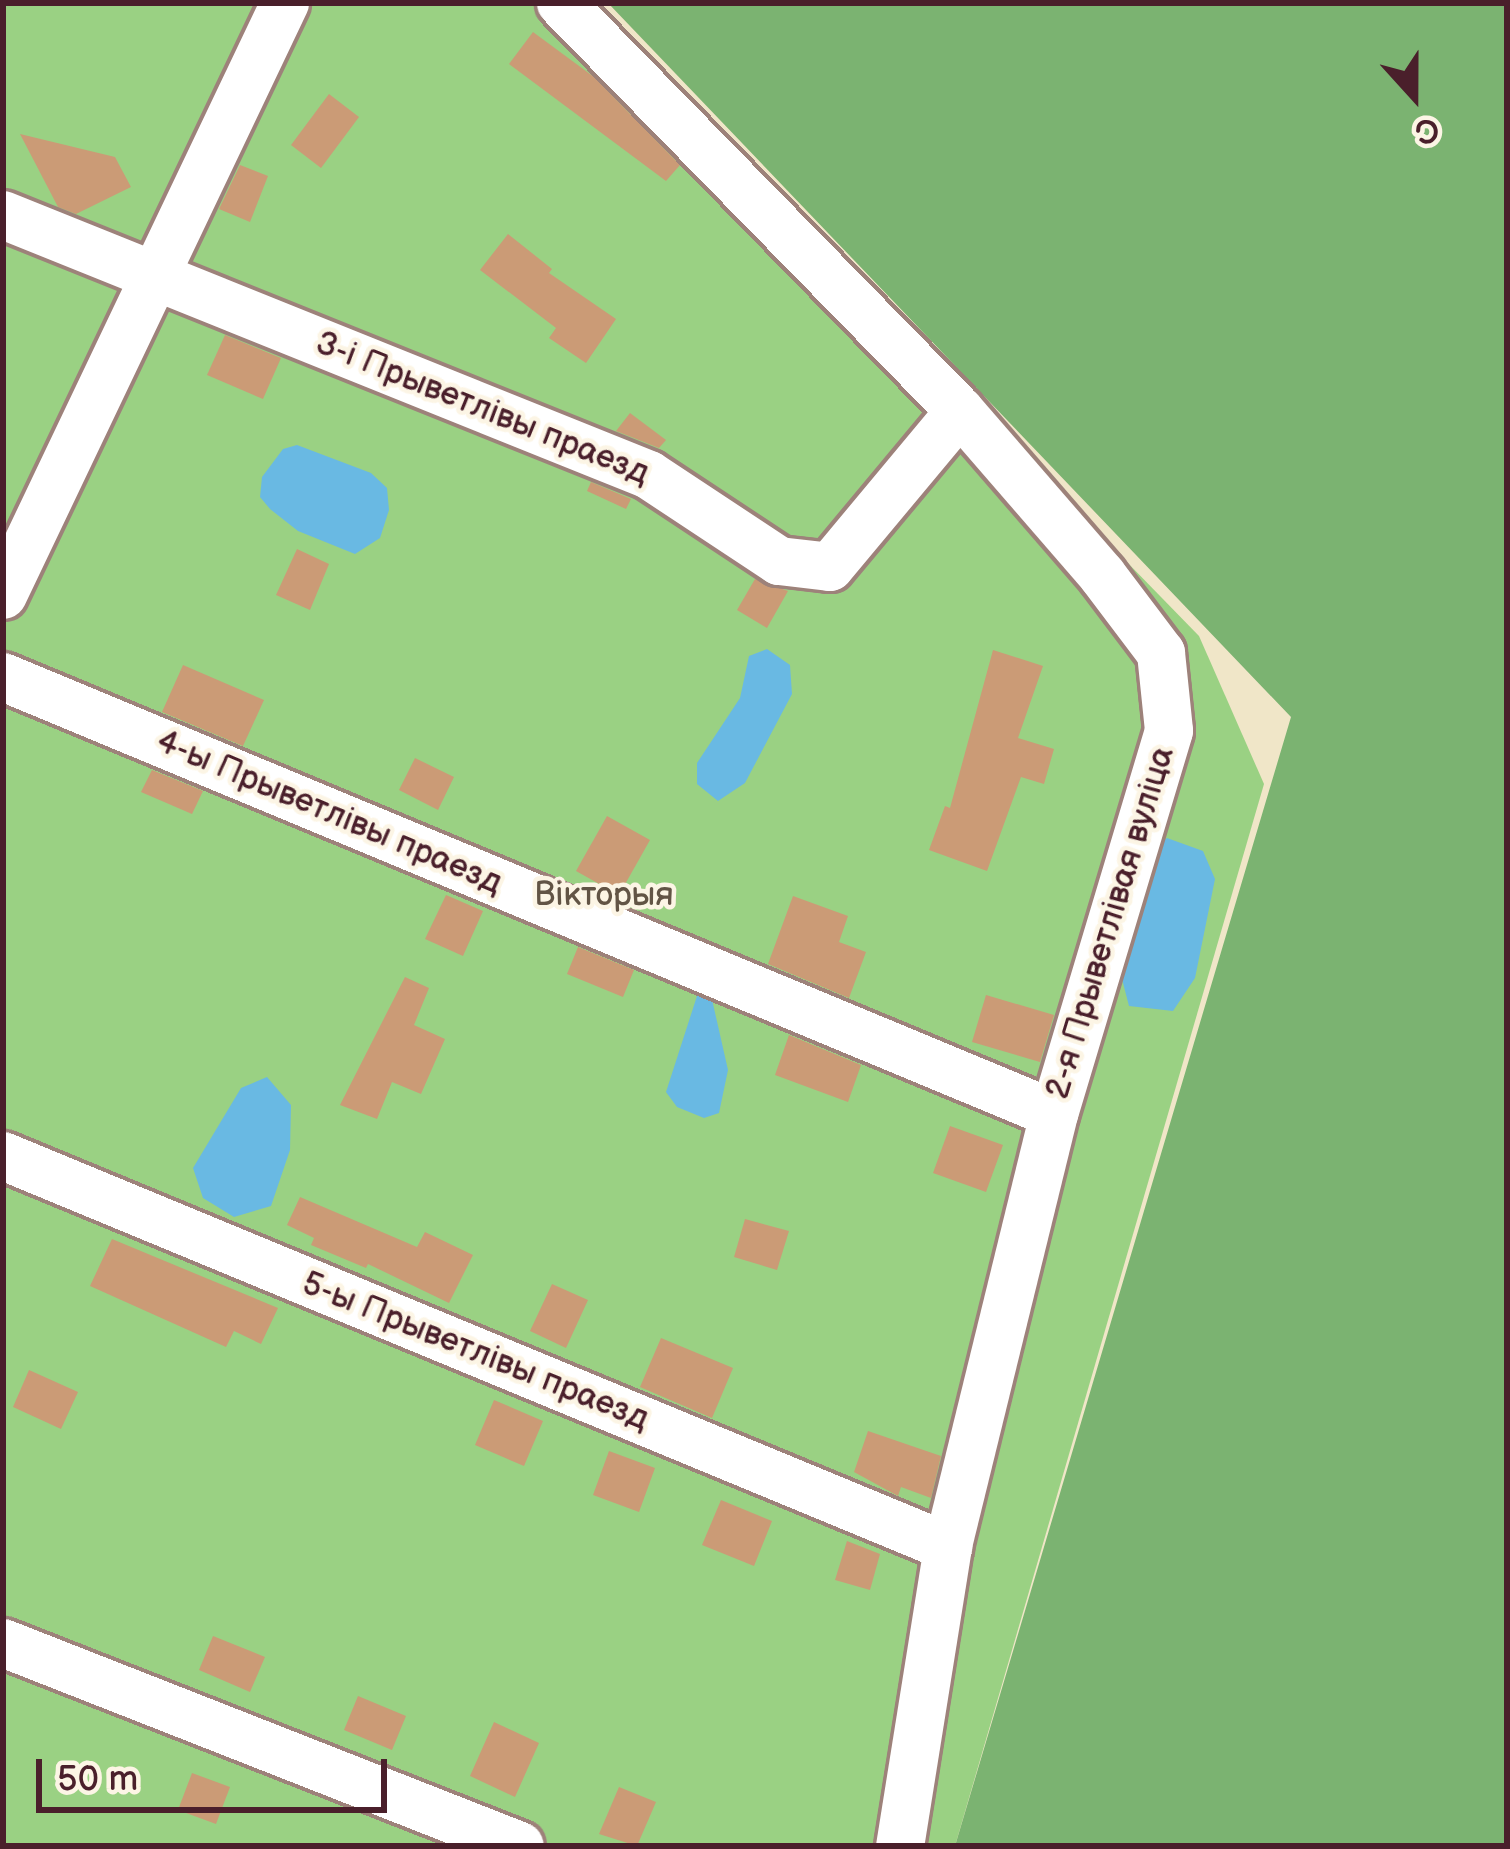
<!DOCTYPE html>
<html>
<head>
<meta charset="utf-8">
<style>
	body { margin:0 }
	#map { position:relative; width:1510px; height:1849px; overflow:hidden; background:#f0e6c8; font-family:"Balsamiq Sans",sans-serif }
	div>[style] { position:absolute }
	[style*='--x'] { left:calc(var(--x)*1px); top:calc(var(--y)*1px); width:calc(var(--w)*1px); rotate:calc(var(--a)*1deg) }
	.green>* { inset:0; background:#9ad183 }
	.forest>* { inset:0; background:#7bb371 }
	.water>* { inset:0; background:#69b9e3 }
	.building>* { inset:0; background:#cb9b76 }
	.roads { filter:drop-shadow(3px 0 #9d827a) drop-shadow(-3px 0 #9d827a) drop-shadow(0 3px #9d827a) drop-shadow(0 -3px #9d827a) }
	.minor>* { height:48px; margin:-24px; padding:0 24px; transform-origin:24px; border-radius:24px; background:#fff }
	span { translate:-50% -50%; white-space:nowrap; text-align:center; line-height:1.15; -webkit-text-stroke:9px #fcf5e5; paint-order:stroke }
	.street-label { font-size:33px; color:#4a1f2b }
	.park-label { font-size:33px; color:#625445 }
	.frame { position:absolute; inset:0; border:6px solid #4a1f2b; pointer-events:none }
	.north { position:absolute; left:1354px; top:36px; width:120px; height:120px; -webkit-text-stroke:9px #fcf5e5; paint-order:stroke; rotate:159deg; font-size:33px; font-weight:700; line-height:48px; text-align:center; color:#4a1f2b }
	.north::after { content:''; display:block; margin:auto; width:42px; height:54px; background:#4a1f2b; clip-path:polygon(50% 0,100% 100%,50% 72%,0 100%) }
	.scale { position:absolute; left:36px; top:1759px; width:351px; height:54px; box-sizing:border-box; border:6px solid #4a1f2b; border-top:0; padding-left:15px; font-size:36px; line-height:42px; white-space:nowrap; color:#4a1f2b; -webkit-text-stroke:9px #fcf5e5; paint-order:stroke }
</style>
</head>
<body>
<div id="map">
	<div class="green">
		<i style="clip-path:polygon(3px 3px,582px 3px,1199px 636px,1264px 784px,955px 1846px,3px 1846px)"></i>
	</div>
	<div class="forest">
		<i style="clip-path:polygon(608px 3px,1507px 3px,1507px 1846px,955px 1846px,1291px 717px)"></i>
	</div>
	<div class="water">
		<i style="clip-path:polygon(297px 445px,371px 473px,387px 488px,389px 510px,380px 538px,355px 554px,298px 531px,270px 509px,260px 497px,262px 477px,283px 449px)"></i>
		<i style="clip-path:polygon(767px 649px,790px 665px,792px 694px,745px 783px,718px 801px,697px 784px,697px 763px,740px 698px,749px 656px)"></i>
		<i style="clip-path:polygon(1167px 838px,1203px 851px,1215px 879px,1195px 978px,1173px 1011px,1129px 1006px,1122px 979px,1149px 853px)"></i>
		<i style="clip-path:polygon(711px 995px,728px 1070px,719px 1113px,704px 1118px,677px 1107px,666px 1092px,697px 996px)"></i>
		<i style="clip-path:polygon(267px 1077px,291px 1105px,290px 1150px,271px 1206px,234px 1217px,203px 1198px,193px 1168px,241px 1088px)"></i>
	</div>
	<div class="building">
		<i style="clip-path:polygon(533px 32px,594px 77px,680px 165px,666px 181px,509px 64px)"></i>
		<i style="clip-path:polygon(329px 94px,359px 117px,321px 168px,291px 145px)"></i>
		<i style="clip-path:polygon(20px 134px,115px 157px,131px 187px,76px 214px,58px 207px)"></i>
		<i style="clip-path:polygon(240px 165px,268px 176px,250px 222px,219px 209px)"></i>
		<i style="clip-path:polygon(508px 234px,552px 269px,549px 273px,616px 319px,586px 363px,549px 338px,556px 328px,480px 270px)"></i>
		<i style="clip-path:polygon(225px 335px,281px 358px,263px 399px,207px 375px)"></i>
		<i style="clip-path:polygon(630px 413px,666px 440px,659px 448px,616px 431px)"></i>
		<i style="clip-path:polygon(591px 482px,631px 499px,626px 509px,587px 491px)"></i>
		<i style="clip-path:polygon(297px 549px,329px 564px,310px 610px,276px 595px)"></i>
		<i style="clip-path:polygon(755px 579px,788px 591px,767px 628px,737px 610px)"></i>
		<i style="clip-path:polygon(993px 650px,1043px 666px,1018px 738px,1054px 749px,1044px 784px,1021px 777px,987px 871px,929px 850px,945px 806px,950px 808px)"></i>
		<i style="clip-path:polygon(183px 665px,264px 700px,243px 746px,162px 712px)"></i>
		<i style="clip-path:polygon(415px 758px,454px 777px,438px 810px,399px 790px)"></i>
		<i style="clip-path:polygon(152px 770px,203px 791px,192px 814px,141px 792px)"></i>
		<i style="clip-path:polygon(607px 816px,650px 840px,619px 895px,576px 871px)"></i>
		<i style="clip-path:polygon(446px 895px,483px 911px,463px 956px,425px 939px)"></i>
		<i style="clip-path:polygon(793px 896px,848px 916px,839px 942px,866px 952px,849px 998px,768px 964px)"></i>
		<i style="clip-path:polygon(578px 947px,634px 970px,623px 997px,567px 974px)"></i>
		<i style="clip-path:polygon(405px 977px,429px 988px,414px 1025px,445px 1039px,421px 1094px,392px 1082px,377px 1119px,340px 1105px)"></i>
		<i style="clip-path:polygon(986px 995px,1054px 1015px,1040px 1062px,972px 1042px)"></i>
		<i style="clip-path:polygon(789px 1035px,861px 1065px,848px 1102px,775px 1075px)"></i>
		<i style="clip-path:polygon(950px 1126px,1003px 1145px,986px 1192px,933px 1173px)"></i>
		<i style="clip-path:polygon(300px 1197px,417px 1247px,425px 1232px,473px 1255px,449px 1303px,368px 1264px,366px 1268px,311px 1245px,314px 1238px,287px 1225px)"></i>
		<i style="clip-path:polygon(745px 1219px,789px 1231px,777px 1270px,734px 1257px)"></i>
		<i style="clip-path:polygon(112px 1239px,278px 1308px,261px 1344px,234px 1331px,226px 1347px,90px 1286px)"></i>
		<i style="clip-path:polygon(552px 1284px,588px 1300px,566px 1348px,530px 1331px)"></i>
		<i style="clip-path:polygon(661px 1338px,733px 1368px,712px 1418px,640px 1387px)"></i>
		<i style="clip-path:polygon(29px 1370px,78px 1392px,61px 1429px,13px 1407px)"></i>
		<i style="clip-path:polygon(494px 1400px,543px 1421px,524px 1466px,475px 1445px)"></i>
		<i style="clip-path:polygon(868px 1431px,941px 1456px,931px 1498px,901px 1487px,898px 1496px,854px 1472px)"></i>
		<i style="clip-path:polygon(609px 1451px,655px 1468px,639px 1512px,593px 1495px)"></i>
		<i style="clip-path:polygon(721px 1500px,772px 1521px,754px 1566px,702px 1545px)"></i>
		<i style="clip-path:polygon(847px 1541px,880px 1554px,870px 1590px,835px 1580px)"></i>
		<i style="clip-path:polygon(213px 1636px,265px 1657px,250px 1692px,199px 1670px)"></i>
		<i style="clip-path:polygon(358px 1696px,406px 1716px,392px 1750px,344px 1730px)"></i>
		<i style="clip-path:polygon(494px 1722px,539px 1743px,515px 1797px,470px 1776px)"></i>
		<i style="clip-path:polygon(192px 1773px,230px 1787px,216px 1824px,178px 1810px)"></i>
		<i style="clip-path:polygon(619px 1787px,656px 1802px,637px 1846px,599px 1834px)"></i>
	</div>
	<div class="roads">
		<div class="minor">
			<i style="--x:561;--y:3;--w:571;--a:45.64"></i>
			<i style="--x:960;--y:411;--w:217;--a:49.1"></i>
			<i style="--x:1102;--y:575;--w:98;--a:52.9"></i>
			<i style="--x:1161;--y:653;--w:78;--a:84.1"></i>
			<i style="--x:1169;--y:731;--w:400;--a:106.7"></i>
			<i style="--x:1054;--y:1114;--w:446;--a:103.8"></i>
			<i style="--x:948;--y:1547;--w:303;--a:99.1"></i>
			<i style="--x:3;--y:215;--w:696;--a:21.92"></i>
			<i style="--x:649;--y:475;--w:156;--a:33.5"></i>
			<i style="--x:779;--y:561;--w:51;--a:6.7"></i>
			<i style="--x:830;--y:567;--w:203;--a:-50.2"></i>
			<i style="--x:3;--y:595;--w:656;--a:-64.53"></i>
			<i style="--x:3;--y:677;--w:1138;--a:22.58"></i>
			<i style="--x:3;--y:1156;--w:1023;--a:22.48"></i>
			<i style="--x:3;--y:1643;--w:555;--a:21.44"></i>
		</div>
	</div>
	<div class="street-label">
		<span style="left:482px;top:409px;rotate:22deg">3-і Прыветлівы праезд</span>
		<span style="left:329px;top:813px;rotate:23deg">4-ы Прыветлівы праезд</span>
		<span style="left:1111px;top:923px;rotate:-73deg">2-я Прыветлівая вуліца</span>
		<span style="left:475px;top:1352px;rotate:22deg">5-ы Прыветлівы праезд</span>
	</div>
	<div class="park-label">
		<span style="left:604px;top:896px">Вікторыя</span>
	</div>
	<div class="frame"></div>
	<div class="north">С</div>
	<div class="scale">50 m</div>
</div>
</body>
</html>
